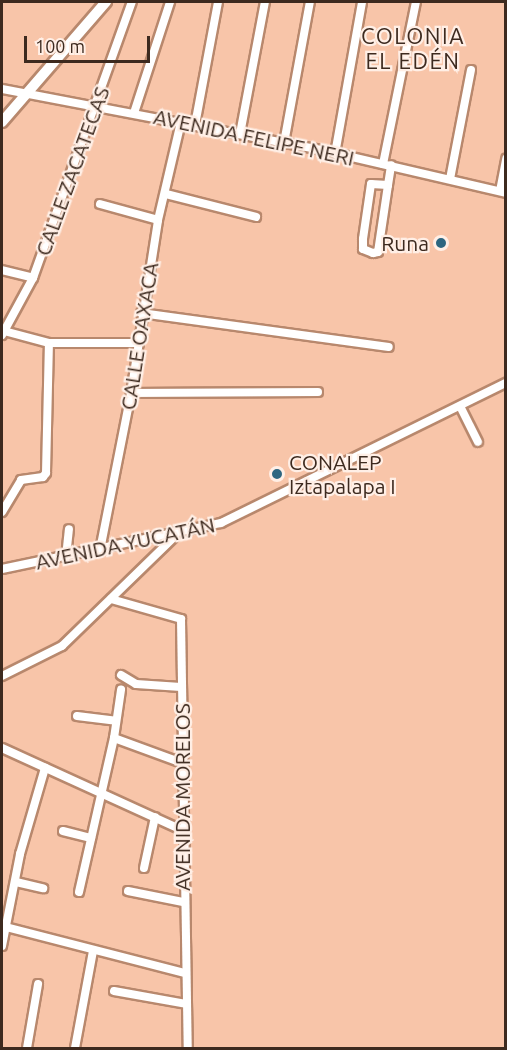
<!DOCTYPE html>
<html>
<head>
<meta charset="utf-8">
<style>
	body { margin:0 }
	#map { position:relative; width:507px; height:1050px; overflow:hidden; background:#f8c5a9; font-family:Ubuntu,sans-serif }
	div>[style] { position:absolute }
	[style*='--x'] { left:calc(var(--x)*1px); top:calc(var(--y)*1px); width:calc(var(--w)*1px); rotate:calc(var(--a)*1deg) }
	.roads { filter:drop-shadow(2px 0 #b8886d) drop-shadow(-2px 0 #b8886d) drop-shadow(0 2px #b8886d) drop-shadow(0 -2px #b8886d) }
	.street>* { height:8px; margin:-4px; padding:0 4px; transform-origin:4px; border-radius:4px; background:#fff }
	.secondary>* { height:10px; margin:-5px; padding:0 5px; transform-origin:5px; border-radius:5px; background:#fff }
	.dots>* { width:16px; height:16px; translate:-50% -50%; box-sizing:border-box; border:3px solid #ffefe6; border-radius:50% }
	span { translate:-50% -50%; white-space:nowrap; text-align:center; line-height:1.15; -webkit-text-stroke:4.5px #ffefe6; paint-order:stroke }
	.street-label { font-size:21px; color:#3d2a1f }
	.poi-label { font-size:21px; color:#3d2a1f }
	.right { translate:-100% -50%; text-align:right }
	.left { translate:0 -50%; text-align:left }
	.neighbourhood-label { font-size:22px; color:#3d2a1f; letter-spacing:1.5px }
	.frame { position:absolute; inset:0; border:3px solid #3d2a1f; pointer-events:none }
	.scale { position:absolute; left:24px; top:36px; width:126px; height:27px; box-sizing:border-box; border:3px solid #3d2a1f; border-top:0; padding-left:8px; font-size:18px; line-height:21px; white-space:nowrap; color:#3d2a1f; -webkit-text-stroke:4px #ffefe6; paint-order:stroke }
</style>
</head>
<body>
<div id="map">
	<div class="roads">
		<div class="street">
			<i style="--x:2;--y:89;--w:330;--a:10.8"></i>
			<i style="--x:326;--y:151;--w:185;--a:13.1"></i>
			<i style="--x:134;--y:113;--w:117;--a:-72"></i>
			<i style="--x:195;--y:125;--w:125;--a:-79.4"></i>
			<i style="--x:240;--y:134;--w:134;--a:-79.3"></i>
			<i style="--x:284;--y:143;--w:143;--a:-79.6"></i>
			<i style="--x:335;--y:154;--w:154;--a:-79.9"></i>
			<i style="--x:383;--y:164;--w:165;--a:-78.5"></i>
			<i style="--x:450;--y:179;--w:111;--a:-79.1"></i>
			<i style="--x:388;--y:185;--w:17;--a:-177"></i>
			<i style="--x:371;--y:184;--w:56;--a:98.3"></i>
			<i style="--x:363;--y:239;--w:10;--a:90"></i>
			<i style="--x:363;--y:249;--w:11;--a:22"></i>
			<i style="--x:373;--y:253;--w:5;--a:-11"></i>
			<i style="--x:378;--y:252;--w:68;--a:-81.5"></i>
			<i style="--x:388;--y:185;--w:20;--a:-81"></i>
			<i style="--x:500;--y:191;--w:33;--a:-79"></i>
			<i style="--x:166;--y:194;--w:93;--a:14.3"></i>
			<i style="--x:100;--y:204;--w:60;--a:15.4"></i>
			<i style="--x:2;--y:270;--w:32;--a:14"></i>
			<i style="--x:141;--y:313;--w:250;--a:7.8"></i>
			<i style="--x:4;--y:331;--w:47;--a:14.9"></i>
			<i style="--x:49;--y:343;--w:90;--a:0"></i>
			<i style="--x:2;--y:335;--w:65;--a:-61.5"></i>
			<i style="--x:33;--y:278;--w:293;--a:-70.3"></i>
			<i style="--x:131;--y:393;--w:187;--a:-0.3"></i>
			<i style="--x:460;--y:406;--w:40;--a:63.4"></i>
			<i style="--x:2;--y:512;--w:37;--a:-59"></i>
			<i style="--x:21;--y:480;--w:22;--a:-8"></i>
			<i style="--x:43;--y:477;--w:5;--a:-53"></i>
			<i style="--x:46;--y:473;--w:130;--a:-88.7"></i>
			<i style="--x:100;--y:550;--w:160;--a:-78.8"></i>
			<i style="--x:131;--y:393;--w:175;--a:-81.1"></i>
			<i style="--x:158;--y:220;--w:101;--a:-76.8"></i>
			<i style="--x:66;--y:557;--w:28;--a:-84"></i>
			<i style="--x:2;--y:569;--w:224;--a:-11.9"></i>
			<i style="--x:221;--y:523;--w:318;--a:-26.2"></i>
			<i style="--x:111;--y:599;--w:73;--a:15.9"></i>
			<i style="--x:181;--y:619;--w:429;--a:89.1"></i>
			<i style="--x:121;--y:675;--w:17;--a:31"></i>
			<i style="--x:136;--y:684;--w:45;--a:3.8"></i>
			<i style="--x:2;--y:676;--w:67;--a:-26.6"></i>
			<i style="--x:62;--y:646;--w:158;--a:-44.2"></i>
			<i style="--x:77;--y:716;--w:39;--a:7"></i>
			<i style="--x:114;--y:738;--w:72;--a:20.2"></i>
			<i style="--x:2;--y:748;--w:198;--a:24.5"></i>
			<i style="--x:63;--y:831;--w:29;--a:14"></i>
			<i style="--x:144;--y:868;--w:52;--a:-77.8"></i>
			<i style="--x:16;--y:882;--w:28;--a:13"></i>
			<i style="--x:128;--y:891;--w:56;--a:11.3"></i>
			<i style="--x:79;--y:892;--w:158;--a:-77.2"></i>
			<i style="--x:114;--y:738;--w:49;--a:-81.7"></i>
			<i style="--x:2;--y:926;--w:189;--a:14.4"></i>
			<i style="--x:2;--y:946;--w:94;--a:-78.9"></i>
			<i style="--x:20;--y:854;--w:90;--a:-73.8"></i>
			<i style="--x:114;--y:991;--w:73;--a:10.2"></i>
			<i style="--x:27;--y:1048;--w:65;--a:-80.2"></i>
			<i style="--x:75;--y:1048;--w:99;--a:-79.5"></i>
		</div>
		<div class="secondary">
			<i style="--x:2;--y:122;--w:159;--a:-49.1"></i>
		</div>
	</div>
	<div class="dots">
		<i style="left:441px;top:243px;background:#2d6680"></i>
		<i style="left:277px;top:474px;background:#2d6680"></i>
	</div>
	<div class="street-label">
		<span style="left:254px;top:137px;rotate:12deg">AVENIDA FELIPE NERI</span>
		<span style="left:72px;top:171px;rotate:-70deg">CALLE ZACATECAS</span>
		<span style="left:139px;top:336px;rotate:-81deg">CALLE OAXACA</span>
		<span style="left:125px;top:543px;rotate:-12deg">AVENIDA YUCATÁN</span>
		<span style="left:182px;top:797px;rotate:-90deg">AVENIDA MORELOS</span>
	</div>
	<div class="poi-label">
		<span class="right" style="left:429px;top:243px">Runa</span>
		<span class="left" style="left:289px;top:474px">CONALEP<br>Iztapalapa I</span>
	</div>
	<div class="neighbourhood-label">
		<span style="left:413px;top:48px">COLONIA<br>EL EDÉN</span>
	</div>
	<div class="frame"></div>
	<div class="scale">100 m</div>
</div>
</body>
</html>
